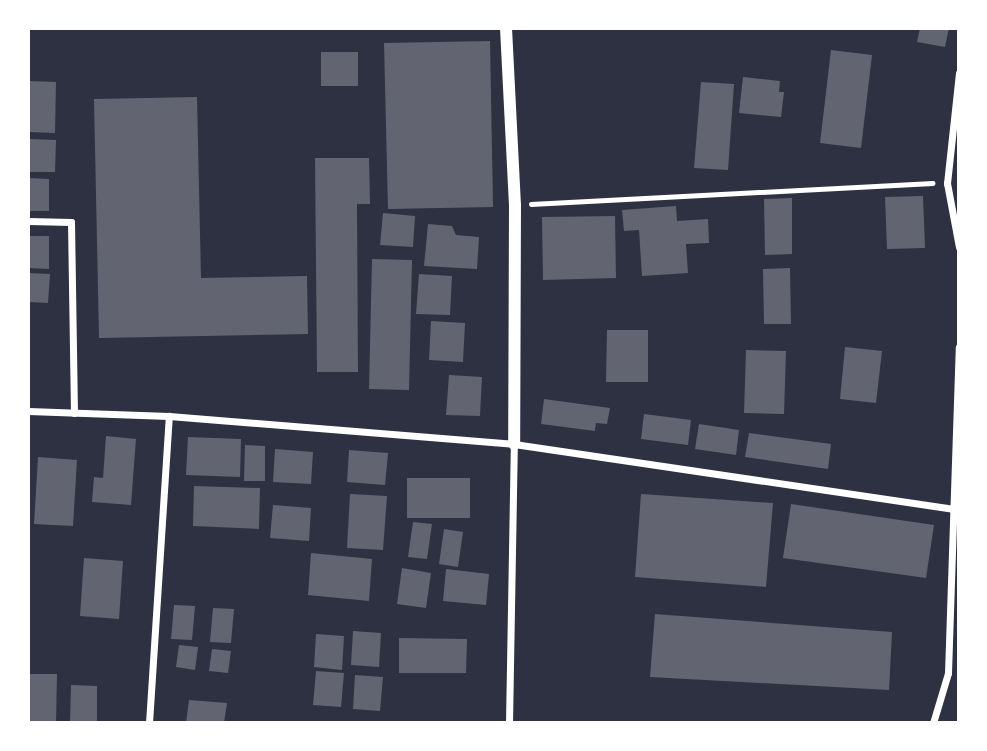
<!DOCTYPE html>
<html>
<head>
<meta charset="utf-8">
<style>
	body { margin:0 }
	#map { position:relative; width:987px; height:751px; overflow:hidden; background:#2d3142; font-family:"Public Sans",sans-serif }
	div>[style] { position:absolute }
	[style*='--x'] { left:calc(var(--x)*1px); top:calc(var(--y)*1px); width:calc(var(--w)*1px); rotate:calc(var(--a)*1deg) }
	.building>* { inset:0; background:#626471 }
	.path>* { height:4.5px; margin:-2.25px; padding:0 2.25px; transform-origin:2.25px; border-radius:2.25px; background:#fff }
	.minor>* { height:7px; margin:-3.5px; padding:0 3.5px; transform-origin:3.5px; border-radius:3.5px; background:#fff }
	.tertiary>* { height:12px; margin:-6px; padding:0 6px; transform-origin:6px; border-radius:6px; background:#fff }
	span { translate:-50% -50%; white-space:nowrap; text-align:center; line-height:1.15; -webkit-text-stroke:6px #fff; paint-order:stroke }
	.frame { position:absolute; inset:0; border:30px solid #fff; pointer-events:none }
</style>
</head>
<body>
<div id="map">
	<div class="building">
		<i style="clip-path:polygon(920px 28px,949px 28px,945px 47px,917px 42px)"></i>
		<i style="clip-path:polygon(490px 41px,493px 207px,388px 209px,384px 43px)"></i>
		<i style="clip-path:polygon(831px 50px,872px 55px,861px 148px,820px 143px)"></i>
		<i style="clip-path:polygon(321px 52px,358px 52px,358px 86px,321px 86px)"></i>
		<i style="clip-path:polygon(743px 77px,780px 81px,779px 92px,784px 92px,781px 117px,739px 113px)"></i>
		<i style="clip-path:polygon(28px 81px,56px 82px,55px 133px,28px 132px)"></i>
		<i style="clip-path:polygon(701px 82px,734px 84px,728px 170px,694px 168px)"></i>
		<i style="clip-path:polygon(197px 97px,201px 278px,307px 276px,308px 334px,99px 338px,94px 99px)"></i>
		<i style="clip-path:polygon(28px 139px,56px 140px,55px 172px,28px 172px)"></i>
		<i style="clip-path:polygon(315px 158px,369px 158px,370px 204px,357px 204px,358px 372px,317px 372px)"></i>
		<i style="clip-path:polygon(28px 178px,49px 179px,49px 211px,28px 211px)"></i>
		<i style="clip-path:polygon(923px 196px,925px 248px,887px 249px,885px 197px)"></i>
		<i style="clip-path:polygon(792px 198px,792px 254px,765px 255px,764px 199px)"></i>
		<i style="clip-path:polygon(676px 206px,677px 221px,708px 219px,709px 243px,686px 244px,688px 273px,642px 276px,639px 230px,624px 231px,622px 210px)"></i>
		<i style="clip-path:polygon(383px 213px,415px 216px,413px 247px,380px 245px)"></i>
		<i style="clip-path:polygon(615px 216px,616px 278px,543px 280px,542px 217px)"></i>
		<i style="clip-path:polygon(428px 224px,452px 226px,456px 235px,479px 237px,477px 269px,424px 266px)"></i>
		<i style="clip-path:polygon(28px 236px,49px 236px,49px 269px,28px 268px)"></i>
		<i style="clip-path:polygon(372px 259px,412px 260px,409px 390px,369px 389px)"></i>
		<i style="clip-path:polygon(790px 268px,791px 324px,764px 324px,763px 269px)"></i>
		<i style="clip-path:polygon(28px 273px,50px 274px,48px 303px,28px 302px)"></i>
		<i style="clip-path:polygon(419px 274px,452px 276px,450px 315px,416px 314px)"></i>
		<i style="clip-path:polygon(431px 321px,465px 323px,463px 362px,429px 360px)"></i>
		<i style="clip-path:polygon(607px 330px,648px 330px,648px 382px,606px 382px)"></i>
		<i style="clip-path:polygon(845px 347px,882px 351px,876px 403px,840px 399px)"></i>
		<i style="clip-path:polygon(746px 350px,786px 351px,784px 414px,744px 413px)"></i>
		<i style="clip-path:polygon(449px 375px,482px 377px,480px 416px,446px 415px)"></i>
		<i style="clip-path:polygon(544px 399px,610px 408px,607px 424px,596px 423px,595px 431px,541px 424px)"></i>
		<i style="clip-path:polygon(644px 414px,691px 420px,688px 445px,641px 439px)"></i>
		<i style="clip-path:polygon(699px 424px,739px 430px,736px 455px,695px 449px)"></i>
		<i style="clip-path:polygon(749px 433px,831px 444px,828px 469px,745px 457px)"></i>
		<i style="clip-path:polygon(106px 436px,136px 439px,131px 505px,92px 502px,94px 477px,103px 478px)"></i>
		<i style="clip-path:polygon(188px 437px,241px 439px,240px 477px,186px 475px)"></i>
		<i style="clip-path:polygon(245px 445px,265px 446px,265px 481px,244px 481px)"></i>
		<i style="clip-path:polygon(275px 449px,313px 452px,311px 484px,273px 482px)"></i>
		<i style="clip-path:polygon(349px 450px,388px 453px,385px 485px,347px 482px)"></i>
		<i style="clip-path:polygon(38px 457px,77px 460px,73px 526px,34px 524px)"></i>
		<i style="clip-path:polygon(407px 478px,470px 478px,470px 518px,407px 518px)"></i>
		<i style="clip-path:polygon(194px 486px,260px 488px,259px 529px,193px 526px)"></i>
		<i style="clip-path:polygon(350px 494px,387px 496px,383px 550px,347px 548px)"></i>
		<i style="clip-path:polygon(641px 494px,773px 503px,766px 587px,635px 577px)"></i>
		<i style="clip-path:polygon(791px 504px,934px 525px,926px 578px,783px 558px)"></i>
		<i style="clip-path:polygon(273px 505px,311px 508px,309px 541px,270px 538px)"></i>
		<i style="clip-path:polygon(413px 522px,432px 524px,427px 559px,408px 557px)"></i>
		<i style="clip-path:polygon(444px 529px,463px 532px,458px 567px,439px 564px)"></i>
		<i style="clip-path:polygon(311px 553px,372px 559px,369px 601px,308px 595px)"></i>
		<i style="clip-path:polygon(84px 558px,123px 561px,119px 619px,80px 616px)"></i>
		<i style="clip-path:polygon(402px 568px,431px 573px,426px 608px,397px 604px)"></i>
		<i style="clip-path:polygon(446px 569px,489px 574px,486px 605px,443px 601px)"></i>
		<i style="clip-path:polygon(174px 605px,195px 606px,192px 640px,171px 639px)"></i>
		<i style="clip-path:polygon(213px 608px,234px 609px,231px 643px,210px 642px)"></i>
		<i style="clip-path:polygon(655px 614px,892px 632px,889px 690px,650px 677px)"></i>
		<i style="clip-path:polygon(353px 631px,381px 633px,379px 667px,351px 665px)"></i>
		<i style="clip-path:polygon(316px 634px,344px 636px,342px 670px,314px 667px)"></i>
		<i style="clip-path:polygon(399px 638px,467px 639px,466px 673px,399px 673px)"></i>
		<i style="clip-path:polygon(179px 645px,198px 647px,195px 670px,176px 667px)"></i>
		<i style="clip-path:polygon(212px 649px,231px 651px,228px 673px,209px 671px)"></i>
		<i style="clip-path:polygon(316px 671px,344px 673px,341px 707px,313px 705px)"></i>
		<i style="clip-path:polygon(28px 674px,57px 674px,56px 723px,28px 723px)"></i>
		<i style="clip-path:polygon(355px 675px,383px 677px,380px 711px,353px 709px)"></i>
		<i style="clip-path:polygon(71px 685px,97px 686px,97px 723px,70px 723px)"></i>
		<i style="clip-path:polygon(189px 700px,227px 703px,224px 723px,186px 723px)"></i>
	</div>
	<div class="path">
		<i style="--x:531;--y:204;--w:402;--a:-3"></i>
	</div>
	<div class="minor">
		<i style="--x:959;--y:73;--w:111;--a:96.2"></i>
		<i style="--x:947;--y:183;--w:65;--a:79.4"></i>
		<i style="--x:28;--y:221;--w:43;--a:1.3"></i>
		<i style="--x:71;--y:222;--w:191;--a:89.1"></i>
		<i style="--x:28;--y:411;--w:141;--a:2"></i>
		<i style="--x:169;--y:416;--w:346;--a:4.6"></i>
		<i style="--x:514;--y:444;--w:450;--a:8.4"></i>
		<i style="--x:149;--y:723;--w:308;--a:-86.3"></i>
		<i style="--x:509;--y:723;--w:279;--a:-89"></i>
		<i style="--x:933;--y:723;--w:52;--a:-73.3"></i>
		<i style="--x:948;--y:673;--w:326;--a:-88.1"></i>
	</div>
	<div class="tertiary">
		<i style="--x:506;--y:28;--w:177;--a:87.1"></i>
		<i style="--x:515;--y:205;--w:239;--a:90.2"></i>
	</div>
	<div class="frame"></div>
</div>
</body>
</html>
